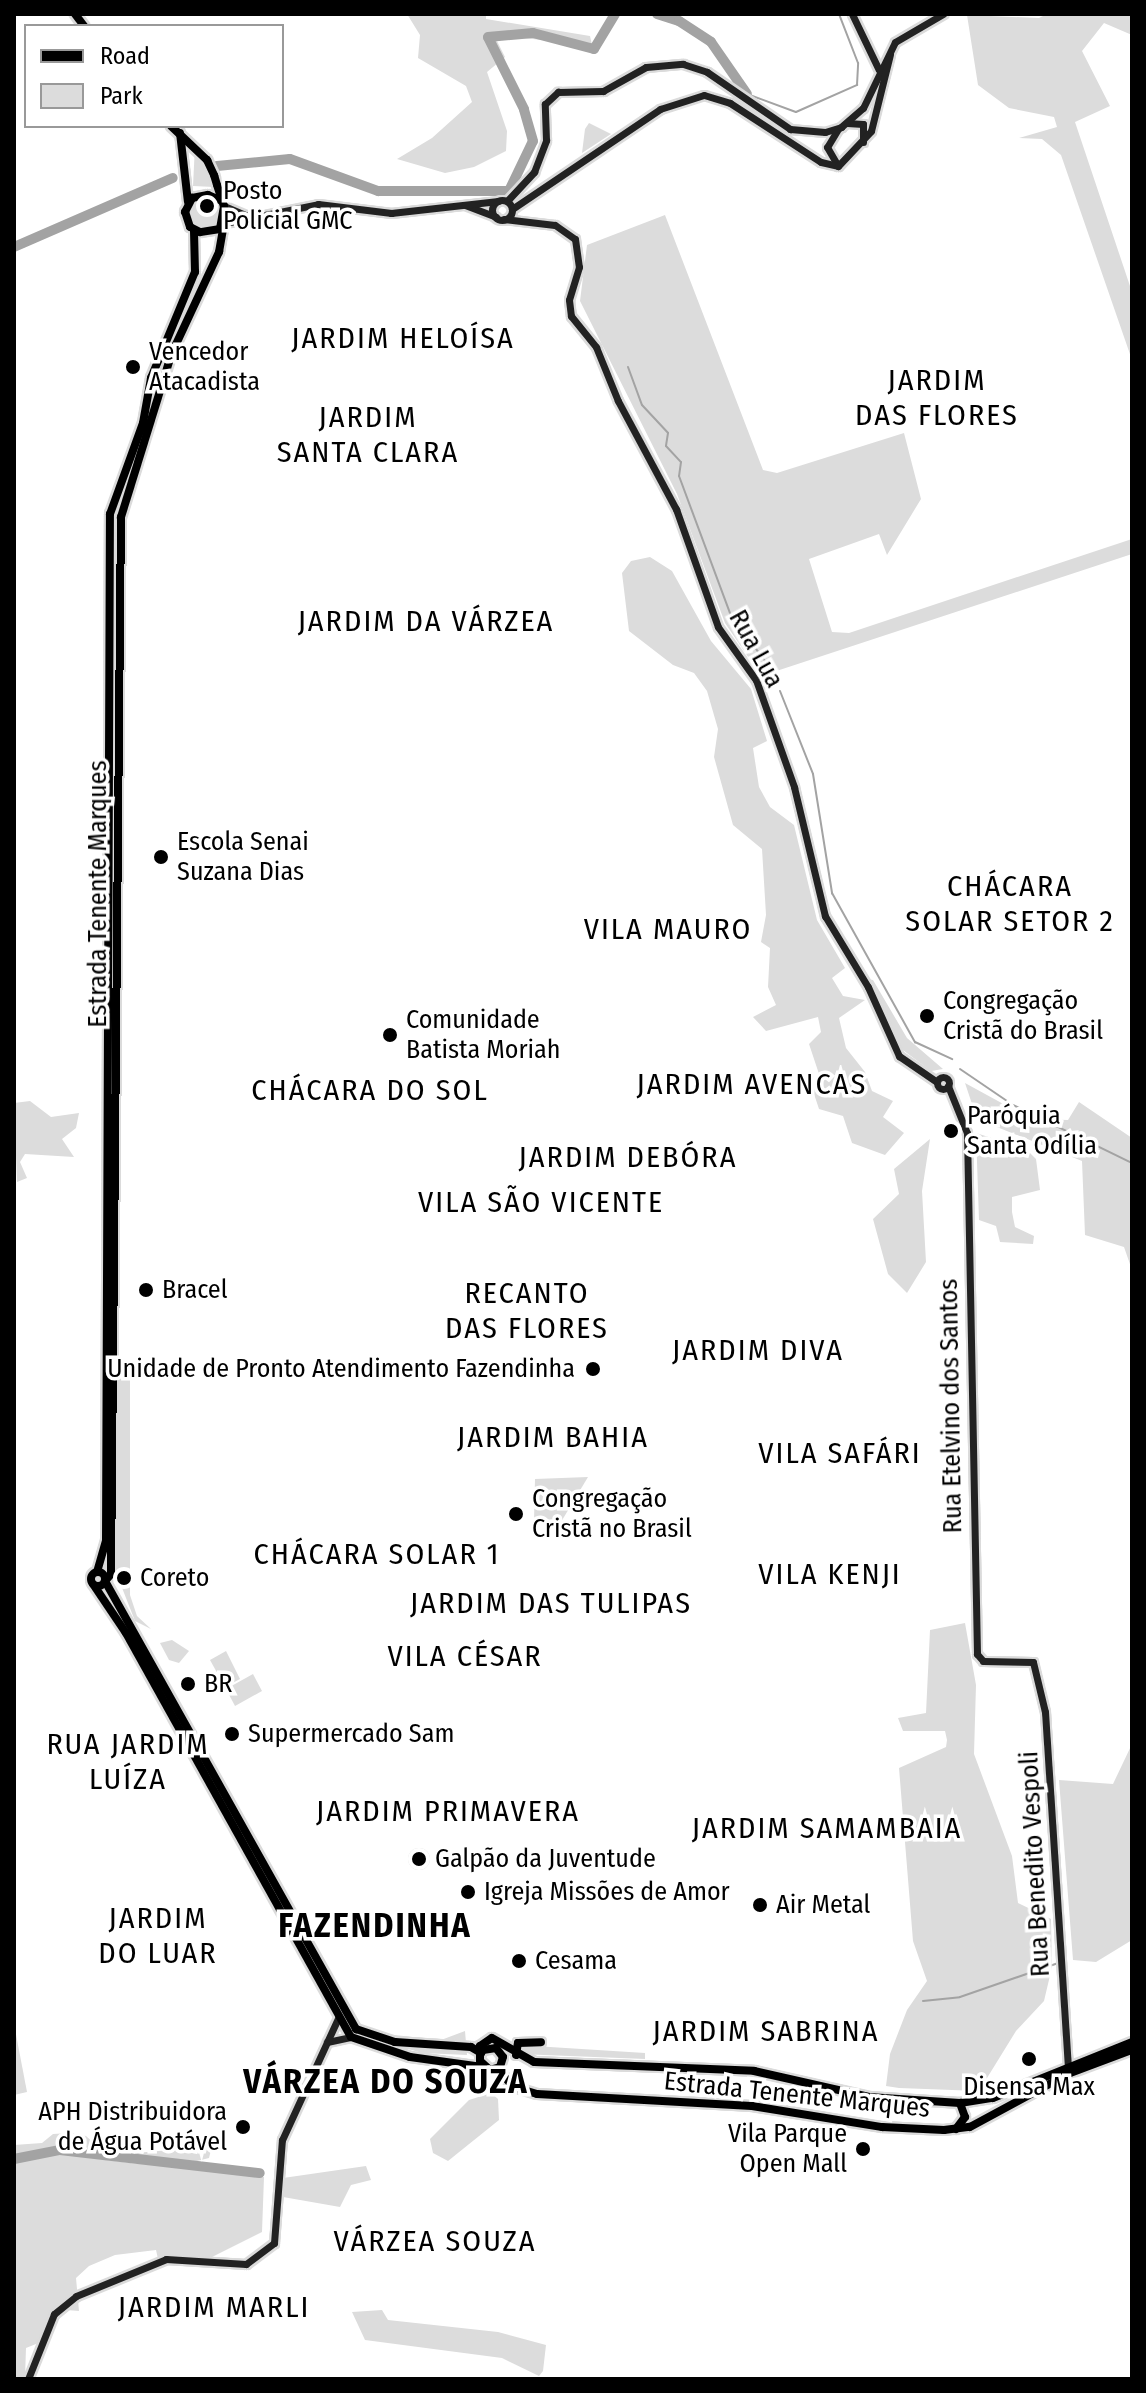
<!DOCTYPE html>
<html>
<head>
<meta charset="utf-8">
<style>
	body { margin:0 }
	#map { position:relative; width:1146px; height:2393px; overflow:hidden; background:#fff; font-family:"Fira Sans Condensed",sans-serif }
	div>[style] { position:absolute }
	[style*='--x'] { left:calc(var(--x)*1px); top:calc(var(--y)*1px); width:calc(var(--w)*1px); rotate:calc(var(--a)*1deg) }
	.green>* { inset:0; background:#dcdcdc }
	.round { border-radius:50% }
	.stream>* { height:2px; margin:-1px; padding:0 1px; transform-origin:1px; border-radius:1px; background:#a3a3a3 }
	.river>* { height:10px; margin:-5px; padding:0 5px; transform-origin:5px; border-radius:5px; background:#a3a3a3 }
	.roads { filter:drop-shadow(2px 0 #dbdbdb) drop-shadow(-2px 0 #dbdbdb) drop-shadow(0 2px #dbdbdb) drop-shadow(0 -2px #dbdbdb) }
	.secondary>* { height:7px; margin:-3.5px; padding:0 3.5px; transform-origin:3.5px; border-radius:3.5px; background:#222 }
	.secondary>.ring { margin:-3.5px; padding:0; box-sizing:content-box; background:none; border:7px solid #222; border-radius:50% }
	.primary>* { height:8px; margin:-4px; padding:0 4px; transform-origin:4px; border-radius:4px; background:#000 }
	.primary>.ring { margin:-4px; padding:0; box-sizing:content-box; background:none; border:8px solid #000; border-radius:50% }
	.dots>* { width:22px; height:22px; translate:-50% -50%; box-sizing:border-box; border:4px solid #fff; border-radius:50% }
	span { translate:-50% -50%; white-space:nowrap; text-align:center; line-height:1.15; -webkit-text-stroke:7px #fff; paint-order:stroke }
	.poi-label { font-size:26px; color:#000 }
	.left { translate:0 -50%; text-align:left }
	.right { translate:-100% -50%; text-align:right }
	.street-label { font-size:26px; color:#000 }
	.quarter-label { font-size:30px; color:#000; letter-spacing:2px }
	.district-label { font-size:34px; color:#000; font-weight:700; letter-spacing:2px }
	.frame { position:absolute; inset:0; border:16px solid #000; pointer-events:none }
	.legend { position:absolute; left:24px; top:24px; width:260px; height:104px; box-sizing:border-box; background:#fff; border:2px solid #999; margin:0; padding:10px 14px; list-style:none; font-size:24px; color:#000 }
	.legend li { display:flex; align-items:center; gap:16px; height:40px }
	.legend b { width:40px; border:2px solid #999 }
</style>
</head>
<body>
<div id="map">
	<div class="green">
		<i style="clip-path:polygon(407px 14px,486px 14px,486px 19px,590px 36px,592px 45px,494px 35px,505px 57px,487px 72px,507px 131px,506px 151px,474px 167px,445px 173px,397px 159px,432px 138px,472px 102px,466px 86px,418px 58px,420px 35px)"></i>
		<i style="clip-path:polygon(1047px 14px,1132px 14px,1132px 35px,1104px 23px,1082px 51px,1110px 106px,1075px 122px,1132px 292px,1132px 360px,1061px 155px,1042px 139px,1019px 138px,1057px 127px,1054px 117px,1009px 108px,978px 85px,967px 15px,1039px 18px)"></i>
		<i style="clip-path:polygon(589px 123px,611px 134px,582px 153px,585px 129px)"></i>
		<i style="clip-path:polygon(195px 146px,208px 165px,214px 187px,193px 186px)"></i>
		<i class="round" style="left:192px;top:198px;width:30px;height:30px"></i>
		<i style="clip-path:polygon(665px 215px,763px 470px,777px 473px,904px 433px,921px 499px,887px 555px,879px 534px,809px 559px,832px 632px,849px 633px,1132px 539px,1132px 554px,761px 676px,725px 623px,677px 494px,580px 301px,587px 245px)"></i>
		<i style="clip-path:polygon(650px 557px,672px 571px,711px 641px,751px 689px,767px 741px,753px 748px,759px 787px,770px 807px,794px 825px,817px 920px,845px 968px,832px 978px,843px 996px,865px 1000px,839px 1018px,846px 1048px,865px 1072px,872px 1091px,893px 1101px,883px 1117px,904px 1133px,885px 1155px,852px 1143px,843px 1116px,819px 1109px,812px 1088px,822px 1083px,809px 1044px,821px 1032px,818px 1017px,766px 1031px,753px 1017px,776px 1005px,768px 987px,770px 948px,761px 942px,766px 915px,762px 849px,733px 825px,714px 757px,718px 729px,707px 691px,694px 673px,673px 665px,629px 631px,622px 573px,631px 561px)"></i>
		<i style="clip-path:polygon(867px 979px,873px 980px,907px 1038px,943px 1069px,931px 1071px,896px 1045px)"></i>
		<i style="clip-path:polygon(965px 1083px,1031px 1119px,1068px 1120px,1079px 1102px,1132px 1138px,1132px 1270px,1124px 1247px,1085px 1235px,1082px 1161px,977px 1119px)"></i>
		<i style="clip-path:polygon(30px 1101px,51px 1117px,79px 1113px,76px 1128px,62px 1139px,74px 1157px,25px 1154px,20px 1162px,27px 1178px,17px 1182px,14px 1103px)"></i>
		<i style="clip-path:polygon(976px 1133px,1026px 1149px,1036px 1159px,1040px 1190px,1012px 1197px,1012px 1212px,1015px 1227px,1034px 1236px,1033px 1244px,1000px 1242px,996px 1226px,979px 1220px)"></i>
		<i style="clip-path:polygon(930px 1139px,922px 1191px,926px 1262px,907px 1293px,888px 1274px,873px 1219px,899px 1194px,894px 1169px)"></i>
		<i style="clip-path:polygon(116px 1363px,130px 1364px,130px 1595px,137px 1616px,151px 1629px,135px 1621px,117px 1575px)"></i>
		<i style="clip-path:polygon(588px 1477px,561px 1522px,534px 1522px,535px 1479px)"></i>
		<i style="clip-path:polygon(965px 1623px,976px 1685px,974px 1754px,1012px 1856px,1018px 1903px,1051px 1919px,1052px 1967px,1044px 2001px,1016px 2031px,979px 2091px,899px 2088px,886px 2086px,890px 2054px,907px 2010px,927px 1981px,913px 1941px,899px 1768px,946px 1747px,947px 1740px,945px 1731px,903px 1731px,898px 1718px,926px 1713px,930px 1630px)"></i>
		<i style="clip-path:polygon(172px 1640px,189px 1651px,179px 1663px,169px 1660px,160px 1643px)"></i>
		<i style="clip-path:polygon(226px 1651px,240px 1679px,225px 1687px,210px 1660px)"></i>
		<i style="clip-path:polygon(253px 1674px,262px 1691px,235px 1706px,226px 1689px)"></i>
		<i style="clip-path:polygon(1132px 1744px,1132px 1940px,1096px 1962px,1073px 1960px,1059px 1780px,1113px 1784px)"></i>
		<i class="round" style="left:408px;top:1848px;width:22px;height:22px"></i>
		<i style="clip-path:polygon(14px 2024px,27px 2092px,14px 2095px)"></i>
		<i style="clip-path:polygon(465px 2031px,467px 2055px,422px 2053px,375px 2039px,385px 2034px,441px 2040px)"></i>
		<i style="clip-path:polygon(518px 2045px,645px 2053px,645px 2059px,519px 2054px)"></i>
		<i style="clip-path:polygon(491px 2093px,498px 2099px,499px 2120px,448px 2161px,433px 2153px,430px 2139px,469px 2100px)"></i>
		<i style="clip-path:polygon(70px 2133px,86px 2136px,97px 2146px,89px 2149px,91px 2158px,138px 2164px,135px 2153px,170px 2150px,192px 2135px,201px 2136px,211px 2150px,209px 2158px,173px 2167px,264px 2177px,262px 2232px,206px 2260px,158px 2259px,156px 2250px,115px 2255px,89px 2266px,76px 2278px,79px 2311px,66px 2310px,53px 2319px,41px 2342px,26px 2348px,25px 2378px,14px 2379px,14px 2145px,42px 2143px,53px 2134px)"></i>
		<i style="clip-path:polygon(366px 2166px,371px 2180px,351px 2185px,340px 2207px,283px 2197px,283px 2178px)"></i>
		<i style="clip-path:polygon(382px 2310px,388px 2320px,498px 2332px,546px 2345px,543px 2371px,539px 2376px,502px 2358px,365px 2340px,352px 2312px)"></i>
	</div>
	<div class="stream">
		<i style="--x:747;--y:94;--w:52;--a:20.2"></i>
		<i style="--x:796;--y:112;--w:67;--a:-23.9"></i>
		<i style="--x:857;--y:85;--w:22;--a:-87"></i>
		<i style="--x:858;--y:63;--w:53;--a:-111.2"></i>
		<i style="--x:628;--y:367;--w:40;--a:69.8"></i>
		<i style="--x:642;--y:405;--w:38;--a:47"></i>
		<i style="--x:668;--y:433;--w:13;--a:99"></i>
		<i style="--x:666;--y:446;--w:22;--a:47"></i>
		<i style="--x:681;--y:462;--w:14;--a:98"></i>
		<i style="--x:679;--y:476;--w:149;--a:69.6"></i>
		<i style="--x:731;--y:616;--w:73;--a:52.8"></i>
		<i style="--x:780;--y:691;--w:89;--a:68.3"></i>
		<i style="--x:813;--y:774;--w:121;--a:80.9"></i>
		<i style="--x:832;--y:893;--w:171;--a:60.9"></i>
		<i style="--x:915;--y:1042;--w:41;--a:24.7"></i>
		<i style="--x:960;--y:1069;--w:64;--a:34.2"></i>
		<i style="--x:1013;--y:1105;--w:132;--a:26"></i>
		<i style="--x:923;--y:2001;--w:37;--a:-6"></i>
		<i style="--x:960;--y:1997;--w:104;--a:-19.1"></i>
	</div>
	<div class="river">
		<i style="--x:657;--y:14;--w:23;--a:18"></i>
		<i style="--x:679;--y:21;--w:38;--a:33"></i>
		<i style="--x:711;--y:42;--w:63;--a:55.3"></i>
		<i style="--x:217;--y:166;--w:73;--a:-5.5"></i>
		<i style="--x:290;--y:159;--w:94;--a:20"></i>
		<i style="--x:378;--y:191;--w:131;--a:0"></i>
		<i style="--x:509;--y:191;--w:55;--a:-64.4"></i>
		<i style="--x:533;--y:141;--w:33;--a:-106"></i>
		<i style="--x:524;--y:109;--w:80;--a:-116.6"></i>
		<i style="--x:488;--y:37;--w:45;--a:-5.1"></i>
		<i style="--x:533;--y:33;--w:63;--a:14.7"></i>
		<i style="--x:594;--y:49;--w:41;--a:-59"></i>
		<i style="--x:14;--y:247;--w:173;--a:-23.5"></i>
		<i style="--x:14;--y:2159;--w:47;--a:-11.1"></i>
		<i style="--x:60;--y:2150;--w:201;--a:6.6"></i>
	</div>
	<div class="roads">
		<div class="secondary">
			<i style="--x:852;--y:14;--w:62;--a:64.3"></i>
			<i style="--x:847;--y:123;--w:16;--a:4"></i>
			<i style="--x:863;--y:124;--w:18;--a:90"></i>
			<i style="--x:838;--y:129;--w:21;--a:121"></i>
			<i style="--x:827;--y:147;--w:22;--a:60"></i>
			<i class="ring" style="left:492px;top:200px;width:13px;height:13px"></i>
			<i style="--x:507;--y:201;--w:40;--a:-47"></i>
			<i style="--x:534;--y:172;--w:34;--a:-69"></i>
			<i style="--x:546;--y:140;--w:36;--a:-92"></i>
			<i style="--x:545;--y:104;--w:18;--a:-43"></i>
			<i style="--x:558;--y:92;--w:45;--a:-1.3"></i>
			<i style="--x:603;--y:91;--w:49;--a:-29.2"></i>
			<i style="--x:646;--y:67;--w:37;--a:-5"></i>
			<i style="--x:683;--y:64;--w:25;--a:18"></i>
			<i style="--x:707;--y:72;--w:101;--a:34.5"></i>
			<i style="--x:790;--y:129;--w:35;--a:5"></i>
			<i style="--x:825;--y:132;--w:17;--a:-17"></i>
			<i style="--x:841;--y:127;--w:29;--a:-41"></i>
			<i style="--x:863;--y:108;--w:73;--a:-64.1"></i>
			<i style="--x:895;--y:42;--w:56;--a:-30.3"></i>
			<i style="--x:465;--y:205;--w:33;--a:21"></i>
			<i style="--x:224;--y:206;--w:25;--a:23"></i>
			<i style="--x:512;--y:209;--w:179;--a:-34"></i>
			<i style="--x:660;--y:109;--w:46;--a:-17.7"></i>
			<i style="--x:704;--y:95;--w:27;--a:17"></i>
			<i style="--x:730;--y:103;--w:108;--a:33"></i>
			<i style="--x:821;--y:162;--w:17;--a:13"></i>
			<i style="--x:838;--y:166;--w:48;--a:-46.7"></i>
			<i style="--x:871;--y:131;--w:79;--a:-76.1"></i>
			<i style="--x:504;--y:219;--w:51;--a:6.7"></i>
			<i style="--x:555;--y:225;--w:24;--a:35"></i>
			<i style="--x:575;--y:239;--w:28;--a:82"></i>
			<i style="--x:579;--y:267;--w:34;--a:107"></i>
			<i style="--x:569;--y:300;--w:16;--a:83"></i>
			<i style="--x:571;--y:316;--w:40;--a:51"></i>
			<i style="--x:596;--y:347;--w:58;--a:67.8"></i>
			<i style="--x:618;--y:401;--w:123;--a:61.8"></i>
			<i style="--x:676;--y:509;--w:125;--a:70.4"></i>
			<i style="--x:718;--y:627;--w:65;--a:54.4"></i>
			<i style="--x:756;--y:680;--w:114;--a:70.4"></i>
			<i style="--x:794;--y:787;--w:133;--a:76.5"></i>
			<i style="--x:825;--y:916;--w:83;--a:58.8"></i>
			<i style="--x:868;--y:987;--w:76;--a:65.8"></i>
			<i style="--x:899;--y:1056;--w:46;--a:34.4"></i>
			<i style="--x:225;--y:223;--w:95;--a:-11.5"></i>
			<i style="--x:318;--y:204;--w:74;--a:7"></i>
			<i style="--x:391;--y:213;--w:108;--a:-6.4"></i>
			<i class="ring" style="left:937px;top:1077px;width:5px;height:5px"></i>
			<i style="--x:948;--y:1086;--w:51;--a:68"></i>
			<i style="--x:967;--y:1133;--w:521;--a:88.9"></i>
			<i style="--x:977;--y:1654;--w:9;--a:49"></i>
			<i style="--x:983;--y:1661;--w:50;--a:1.1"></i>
			<i style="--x:1033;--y:1662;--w:51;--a:76.5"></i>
			<i style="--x:1045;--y:1712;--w:355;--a:86.3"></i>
			<i style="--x:327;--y:2042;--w:25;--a:-12"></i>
			<i style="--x:28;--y:2379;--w:70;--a:-68.2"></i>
			<i style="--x:54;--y:2314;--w:28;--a:-39"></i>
			<i style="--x:76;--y:2296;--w:97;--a:-22.3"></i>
			<i style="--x:166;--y:2259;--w:80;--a:3.6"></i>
			<i style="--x:246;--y:2264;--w:35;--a:-37"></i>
			<i style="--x:274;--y:2243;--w:103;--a:-85.6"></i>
			<i style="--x:282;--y:2140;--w:134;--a:-65.3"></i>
		</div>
		<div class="primary">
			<i style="--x:75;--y:14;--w:15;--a:53"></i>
			<i style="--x:171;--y:126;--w:50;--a:43.4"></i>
			<i style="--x:207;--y:160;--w:17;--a:65"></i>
			<i style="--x:214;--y:175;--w:10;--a:73"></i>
			<i style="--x:217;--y:185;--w:22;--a:72"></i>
			<i style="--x:224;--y:206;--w:23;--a:100"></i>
			<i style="--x:220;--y:229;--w:20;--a:171"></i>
			<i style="--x:200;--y:232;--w:11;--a:-153"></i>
			<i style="--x:190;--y:227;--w:16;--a:-108"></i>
			<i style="--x:185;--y:212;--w:16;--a:-63"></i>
			<i style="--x:192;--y:198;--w:16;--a:-11"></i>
			<i style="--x:208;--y:195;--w:15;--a:23"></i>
			<i style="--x:180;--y:133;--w:69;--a:83.4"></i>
			<i class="ring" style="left:91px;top:1572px;width:6px;height:6px"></i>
			<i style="--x:97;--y:1572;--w:33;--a:-74"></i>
			<i style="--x:106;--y:1540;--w:1026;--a:-89.78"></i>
			<i style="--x:110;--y:514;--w:97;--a:-70.1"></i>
			<i style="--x:143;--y:423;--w:46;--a:-79.9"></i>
			<i style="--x:151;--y:378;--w:115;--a:-67.5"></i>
			<i style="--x:195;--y:272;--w:42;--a:-91.4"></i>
			<i style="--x:106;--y:1580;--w:8;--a:-50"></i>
			<i style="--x:111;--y:1574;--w:1057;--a:-89.46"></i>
			<i style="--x:121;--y:517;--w:170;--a:-72.8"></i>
			<i style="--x:171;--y:355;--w:114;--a:-65"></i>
			<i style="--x:219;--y:252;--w:27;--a:-80"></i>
			<i style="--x:105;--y:1581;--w:514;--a:60.74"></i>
			<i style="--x:356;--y:2029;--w:41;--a:18.4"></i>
			<i style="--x:395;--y:2042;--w:76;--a:3.8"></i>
			<i style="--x:471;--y:2047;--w:12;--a:31"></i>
			<i style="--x:93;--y:1584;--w:59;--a:56"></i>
			<i style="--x:126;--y:1633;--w:462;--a:60.9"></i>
			<i style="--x:351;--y:2037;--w:62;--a:18.7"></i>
			<i style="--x:410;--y:2057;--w:73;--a:7.9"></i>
			<i style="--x:483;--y:2050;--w:13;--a:-9"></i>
			<i style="--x:496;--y:2048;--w:11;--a:52"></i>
			<i style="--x:503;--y:2057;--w:10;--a:107"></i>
			<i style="--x:500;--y:2067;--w:10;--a:163"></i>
			<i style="--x:490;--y:2070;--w:13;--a:-138"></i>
			<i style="--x:480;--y:2061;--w:15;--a:-90"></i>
			<i style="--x:480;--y:2046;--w:14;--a:-34"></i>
			<i style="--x:492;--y:2038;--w:48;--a:29.7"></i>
			<i style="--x:534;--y:2062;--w:220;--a:2.3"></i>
			<i style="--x:754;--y:2071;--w:118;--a:12.7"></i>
			<i style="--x:869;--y:2097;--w:91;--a:3.8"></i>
			<i style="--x:960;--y:2103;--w:33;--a:-9"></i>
			<i style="--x:993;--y:2098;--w:150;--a:-21.9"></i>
			<i style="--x:516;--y:2055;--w:12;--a:-81"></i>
			<i style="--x:518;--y:2043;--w:23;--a:-2"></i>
			<i style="--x:497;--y:2069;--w:25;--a:47"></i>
			<i style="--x:514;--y:2087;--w:24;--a:17"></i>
			<i style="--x:537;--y:2094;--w:215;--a:3.2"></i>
			<i style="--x:752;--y:2106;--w:132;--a:9.2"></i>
			<i style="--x:882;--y:2127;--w:62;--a:2.8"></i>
			<i style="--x:944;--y:2130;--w:26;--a:-7"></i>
			<i style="--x:970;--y:2127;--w:114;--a:-28.4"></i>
			<i style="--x:1070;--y:2073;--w:66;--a:-20.4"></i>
			<i style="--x:956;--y:2129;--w:15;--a:-53"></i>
			<i style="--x:965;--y:2117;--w:15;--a:-110"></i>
		</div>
	</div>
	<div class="dots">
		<i style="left:207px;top:206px;background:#000"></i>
		<i style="left:133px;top:367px;background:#000"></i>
		<i style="left:161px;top:857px;background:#000"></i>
		<i style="left:927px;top:1016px;background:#000"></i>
		<i style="left:390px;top:1035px;background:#000"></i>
		<i style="left:951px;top:1131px;background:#000"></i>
		<i style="left:146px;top:1290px;background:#000"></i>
		<i style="left:593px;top:1369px;background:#000"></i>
		<i style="left:516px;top:1514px;background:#000"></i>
		<i style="left:124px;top:1578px;background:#000"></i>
		<i style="left:188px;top:1684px;background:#000"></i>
		<i style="left:232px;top:1734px;background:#000"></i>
		<i style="left:419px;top:1859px;background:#000"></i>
		<i style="left:468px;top:1892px;background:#000"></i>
		<i style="left:760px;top:1905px;background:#000"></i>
		<i style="left:519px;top:1961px;background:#000"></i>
		<i style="left:1029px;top:2059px;background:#000"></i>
		<i style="left:243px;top:2127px;background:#000"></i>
		<i style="left:863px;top:2149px;background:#000"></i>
	</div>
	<div class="poi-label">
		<span class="left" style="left:223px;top:206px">Posto<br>Policial GMC</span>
		<span class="left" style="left:149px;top:367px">Vencedor<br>Atacadista</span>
		<span class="left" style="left:177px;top:857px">Escola Senai<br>Suzana Dias</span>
		<span class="left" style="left:943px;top:1016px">Congregação<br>Cristã do Brasil</span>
		<span class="left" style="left:406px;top:1035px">Comunidade<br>Batista Moriah</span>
		<span class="left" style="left:967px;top:1131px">Paróquia<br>Santa Odília</span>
		<span class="left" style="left:162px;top:1290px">Bracel</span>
		<span class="right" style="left:575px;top:1369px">Unidade de Pronto Atendimento Fazendinha</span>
		<span class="left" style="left:532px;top:1514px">Congregação<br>Cristã no Brasil</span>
		<span class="left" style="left:140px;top:1578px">Coreto</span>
		<span class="left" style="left:204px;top:1684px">BR</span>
		<span class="left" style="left:248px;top:1734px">Supermercado Sam</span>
		<span class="left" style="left:435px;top:1859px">Galpão da Juventude</span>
		<span class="left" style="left:484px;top:1892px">Igreja Missões de Amor</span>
		<span class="left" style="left:776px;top:1905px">Air Metal</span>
		<span class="left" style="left:535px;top:1961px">Cesama</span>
		<span style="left:1029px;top:2087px">Disensa Max</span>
		<span class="right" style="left:227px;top:2127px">APH Distribuidora<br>de Água Potável</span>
		<span class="right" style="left:847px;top:2149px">Vila Parque<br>Open Mall</span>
	</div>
	<div class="street-label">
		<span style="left:756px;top:649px;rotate:61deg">Rua Lua</span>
		<span style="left:98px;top:894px;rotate:-90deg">Estrada Tenente Marques</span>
		<span style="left:951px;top:1406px;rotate:-91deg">Rua Etelvino dos Santos</span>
		<span style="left:1035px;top:1864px;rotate:-93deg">Rua Benedito Vespoli</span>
		<span style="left:797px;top:2095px;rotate:6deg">Estrada Tenente Marques</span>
	</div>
	<div class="quarter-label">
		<span style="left:403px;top:338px">JARDIM HELOÍSA</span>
		<span style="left:937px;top:397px">JARDIM<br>DAS FLORES</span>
		<span style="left:368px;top:434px">JARDIM<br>SANTA CLARA</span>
		<span style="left:426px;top:621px">JARDIM DA VÁRZEA</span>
		<span style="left:1010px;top:903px">CHÁCARA<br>SOLAR SETOR 2</span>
		<span style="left:668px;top:929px">VILA MAURO</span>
		<span style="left:752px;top:1084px">JARDIM AVENCAS</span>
		<span style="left:370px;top:1090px">CHÁCARA DO SOL</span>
		<span style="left:628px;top:1157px">JARDIM DEBÓRA</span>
		<span style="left:541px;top:1202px">VILA SÃO VICENTE</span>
		<span style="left:527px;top:1310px">RECANTO<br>DAS FLORES</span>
		<span style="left:758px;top:1350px">JARDIM DIVA</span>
		<span style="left:553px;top:1437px">JARDIM BAHIA</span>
		<span style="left:840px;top:1453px">VILA SAFÁRI</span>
		<span style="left:377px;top:1554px">CHÁCARA SOLAR 1</span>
		<span style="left:830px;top:1574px">VILA KENJI</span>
		<span style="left:551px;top:1603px">JARDIM DAS TULIPAS</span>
		<span style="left:465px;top:1656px">VILA CÉSAR</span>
		<span style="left:128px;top:1761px">RUA JARDIM<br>LUÍZA</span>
		<span style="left:448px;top:1811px">JARDIM PRIMAVERA</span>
		<span style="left:827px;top:1828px">JARDIM SAMAMBAIA</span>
		<span style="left:158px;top:1935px">JARDIM<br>DO LUAR</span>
		<span style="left:766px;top:2031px">JARDIM SABRINA</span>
		<span style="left:435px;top:2241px">VÁRZEA SOUZA</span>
		<span style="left:214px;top:2307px">JARDIM MARLI</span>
	</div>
	<div class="district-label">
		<span style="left:375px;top:1926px">FAZENDINHA</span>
		<span style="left:386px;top:2082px">VÁRZEA DO SOUZA</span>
	</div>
	<div class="frame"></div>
	<ul class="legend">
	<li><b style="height:10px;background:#000"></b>Road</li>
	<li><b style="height:22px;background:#dcdcdc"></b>Park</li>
	</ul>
</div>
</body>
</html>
